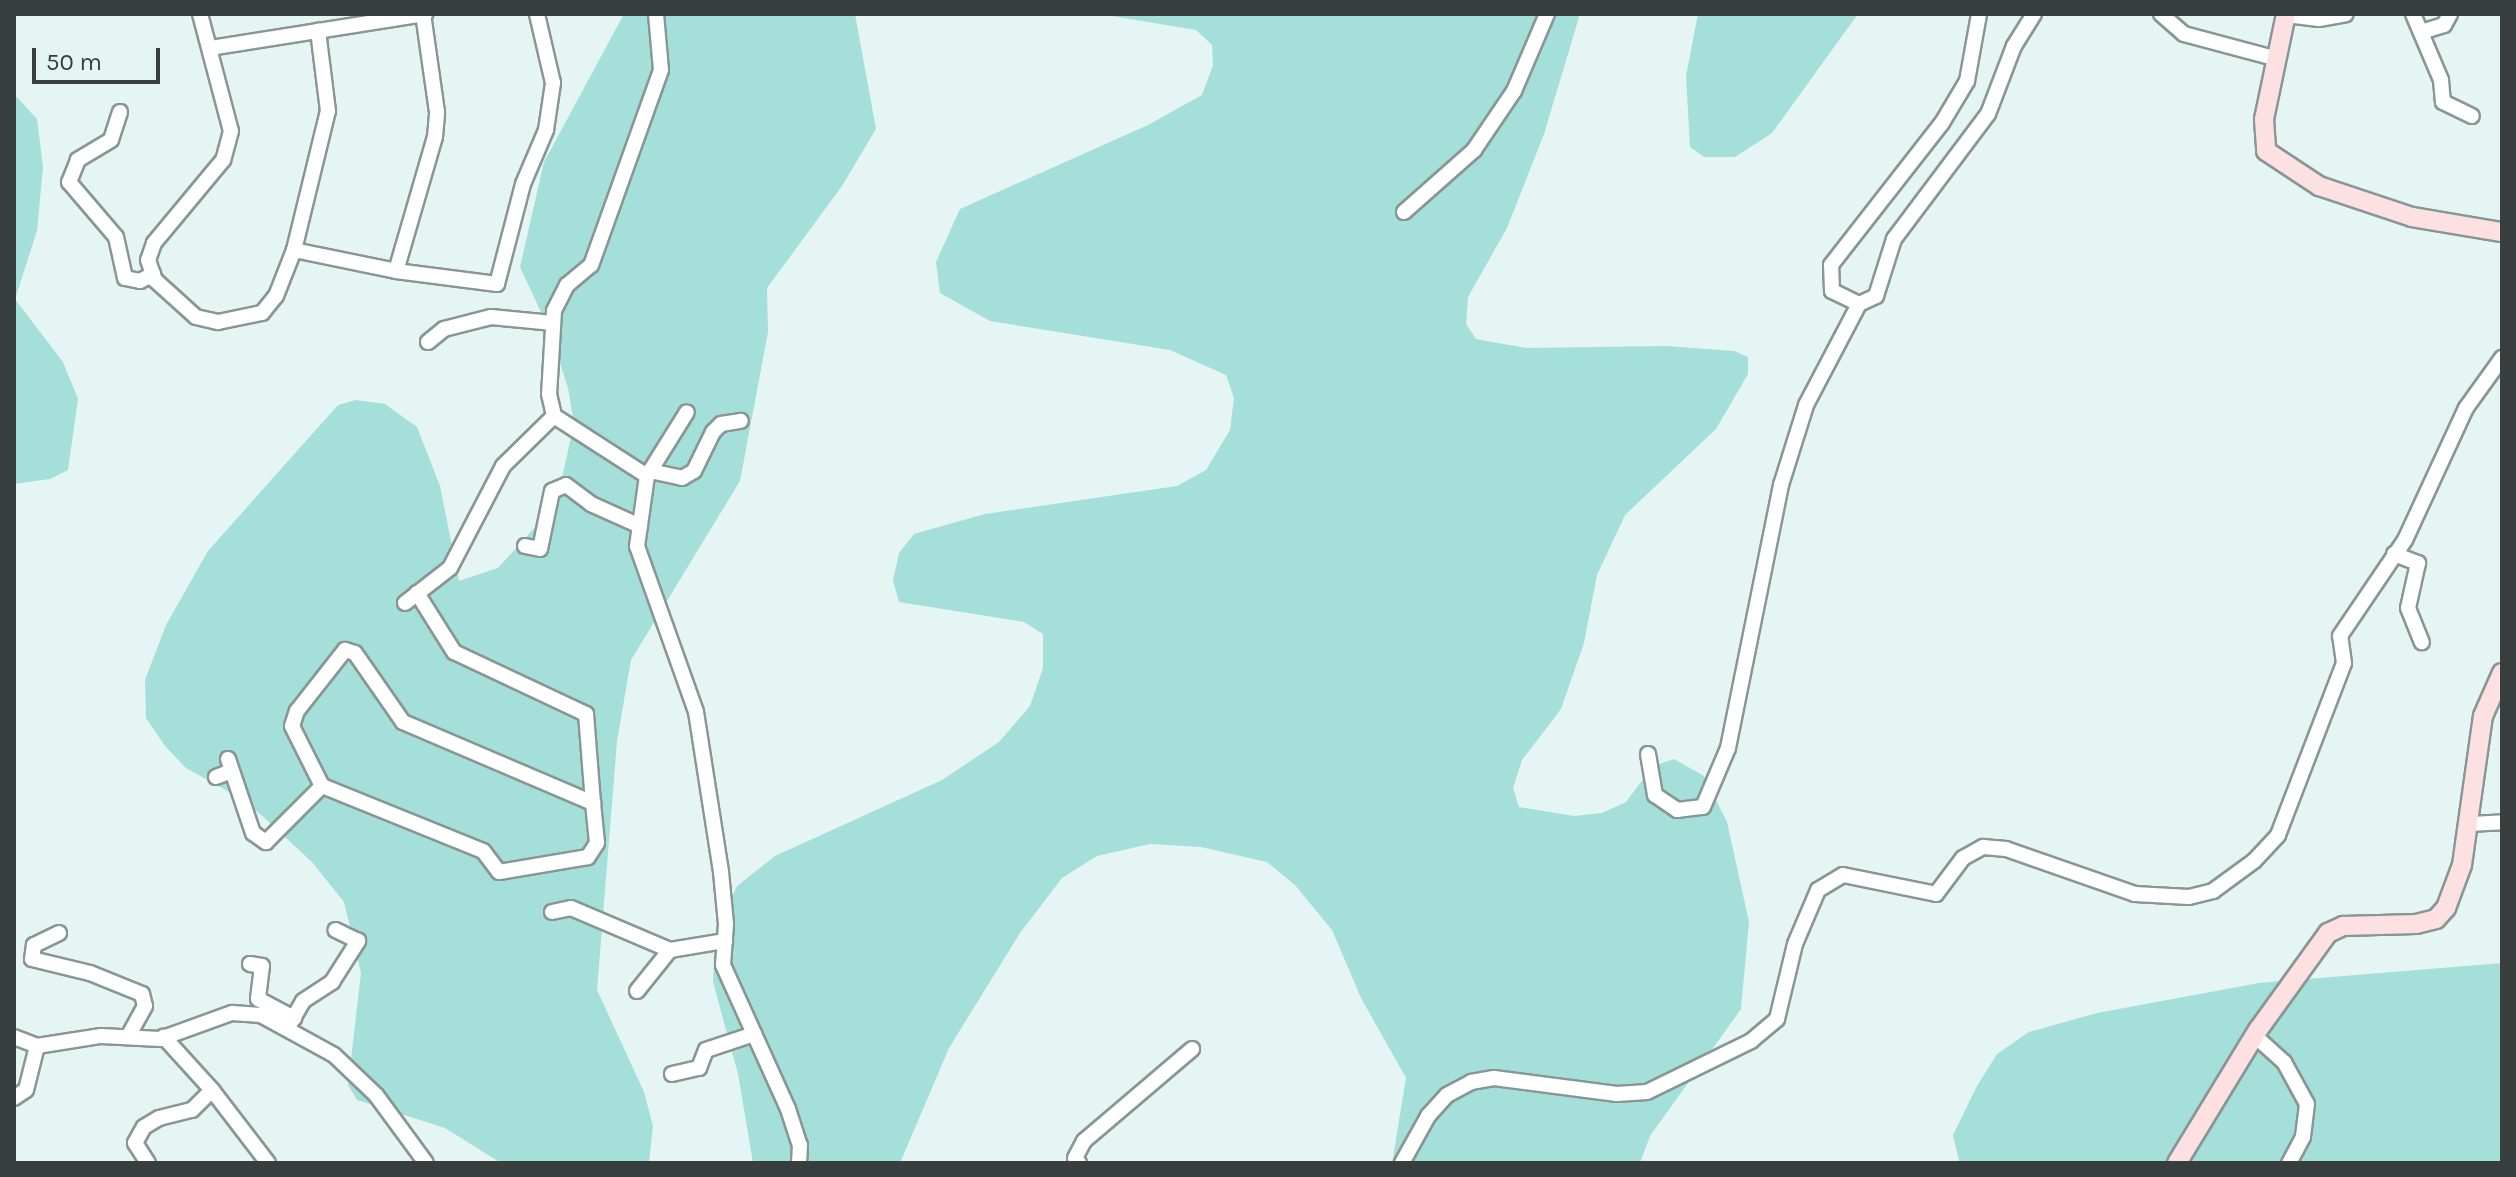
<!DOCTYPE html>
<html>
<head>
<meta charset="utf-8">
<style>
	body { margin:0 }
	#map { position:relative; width:2516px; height:1177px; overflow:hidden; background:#e5f5f3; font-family:Karla,sans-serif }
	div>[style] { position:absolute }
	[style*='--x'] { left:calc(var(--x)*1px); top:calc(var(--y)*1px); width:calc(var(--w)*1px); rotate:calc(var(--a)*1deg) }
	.green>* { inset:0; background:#a5dfd9 }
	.roads { filter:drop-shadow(2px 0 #889694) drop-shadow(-2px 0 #889694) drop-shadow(0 2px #889694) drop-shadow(0 -2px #889694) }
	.street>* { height:14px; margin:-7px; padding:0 7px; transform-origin:7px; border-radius:7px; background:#fff }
	.secondary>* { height:18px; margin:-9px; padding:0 9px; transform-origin:9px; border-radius:9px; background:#fce0e2 }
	span { translate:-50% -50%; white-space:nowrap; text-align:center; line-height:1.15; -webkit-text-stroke:8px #e5f5f3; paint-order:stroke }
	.frame { position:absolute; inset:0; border:16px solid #383e3d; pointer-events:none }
	.scale { position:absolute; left:32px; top:48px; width:128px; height:36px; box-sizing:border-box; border:4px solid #383e3d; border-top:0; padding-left:10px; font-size:24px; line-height:28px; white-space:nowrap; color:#383e3d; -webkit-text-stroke:6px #e5f5f3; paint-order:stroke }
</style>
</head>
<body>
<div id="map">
	<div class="green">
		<i style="clip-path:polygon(624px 14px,855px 14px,876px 129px,842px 186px,767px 288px,768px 332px,740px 481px,631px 660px,617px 741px,597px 990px,644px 1092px,653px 1126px,649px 1163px,501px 1163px,445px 1128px,357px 1100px,348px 1085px,361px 973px,344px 902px,312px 862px,247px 802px,186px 768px,165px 746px,146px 718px,145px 680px,166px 625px,208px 551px,338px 405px,356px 400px,385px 404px,417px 427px,440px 486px,459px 581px,498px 568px,556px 504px,574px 424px,568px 388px,549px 329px,520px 267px,544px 162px)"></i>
		<i style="clip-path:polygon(1100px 14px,1580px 14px,1544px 134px,1507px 228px,1468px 297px,1466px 324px,1476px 339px,1526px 348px,1666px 346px,1734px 351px,1748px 357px,1748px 374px,1716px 429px,1625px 515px,1597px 575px,1584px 643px,1561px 709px,1522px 760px,1513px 788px,1519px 807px,1574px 816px,1602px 813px,1626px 802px,1653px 766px,1674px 759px,1704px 776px,1727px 822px,1749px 922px,1741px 1009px,1650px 1136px,1640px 1163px,1392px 1163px,1406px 1078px,1361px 998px,1332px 930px,1295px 885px,1267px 862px,1201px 847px,1150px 844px,1097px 856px,1062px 878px,1020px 933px,949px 1048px,900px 1163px,753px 1163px,738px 1074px,713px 982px,715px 935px,737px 886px,775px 856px,942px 780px,999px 742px,1030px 706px,1043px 668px,1043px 634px,1024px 622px,899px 602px,893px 581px,899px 553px,914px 534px,985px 514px,1177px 486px,1206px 470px,1230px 430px,1234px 398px,1226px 375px,1170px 350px,990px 321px,940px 293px,936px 262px,960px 209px,1148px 125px,1202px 95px,1213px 65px,1212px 45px,1196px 30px)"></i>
		<i style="clip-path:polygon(1698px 14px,1858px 14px,1772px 133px,1735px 157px,1704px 157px,1690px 147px,1686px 76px)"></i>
		<i style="clip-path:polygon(14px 94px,37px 119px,43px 167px,37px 231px,15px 299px,63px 362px,78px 399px,68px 470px,50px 479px,14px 484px)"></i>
		<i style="clip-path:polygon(2502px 963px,2502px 1163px,1959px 1161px,1953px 1135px,1977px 1086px,1997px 1054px,2029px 1032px,2097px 1013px,2259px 983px)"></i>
	</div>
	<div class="roads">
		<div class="street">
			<i style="--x:200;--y:14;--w:121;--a:75.2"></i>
			<i style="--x:231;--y:131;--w:30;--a:105"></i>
			<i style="--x:223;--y:160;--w:108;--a:129.7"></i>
			<i style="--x:154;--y:243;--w:18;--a:109"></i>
			<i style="--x:148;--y:260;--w:21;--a:71"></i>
			<i style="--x:155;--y:280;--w:55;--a:42.1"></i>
			<i style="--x:196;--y:317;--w:23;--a:13"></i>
			<i style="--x:218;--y:322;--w:45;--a:-11.6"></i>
			<i style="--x:262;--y:313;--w:22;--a:-51"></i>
			<i style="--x:276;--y:296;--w:49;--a:-68.6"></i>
			<i style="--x:294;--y:250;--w:104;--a:11.6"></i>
			<i style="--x:396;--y:271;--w:102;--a:7.3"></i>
			<i style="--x:497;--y:284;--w:103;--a:-75.4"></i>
			<i style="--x:523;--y:184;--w:59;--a:-66.9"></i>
			<i style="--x:546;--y:130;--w:48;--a:-81.5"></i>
			<i style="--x:553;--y:83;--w:71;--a:-103.1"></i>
			<i style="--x:656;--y:14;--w:56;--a:84.9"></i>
			<i style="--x:661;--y:70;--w:207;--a:109.7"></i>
			<i style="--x:591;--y:265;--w:31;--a:140"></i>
			<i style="--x:567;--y:285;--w:29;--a:117"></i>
			<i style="--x:554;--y:311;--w:83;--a:93.4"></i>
			<i style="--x:549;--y:394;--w:23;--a:77"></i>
			<i style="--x:554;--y:416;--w:111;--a:32.8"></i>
			<i style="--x:647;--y:476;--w:71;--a:98.1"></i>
			<i style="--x:637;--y:546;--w:176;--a:70.4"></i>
			<i style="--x:696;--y:712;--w:162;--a:81.1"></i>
			<i style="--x:721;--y:872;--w:52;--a:84.5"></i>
			<i style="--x:726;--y:924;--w:41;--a:94.2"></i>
			<i style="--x:723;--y:965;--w:158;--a:65.7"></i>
			<i style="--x:788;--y:1109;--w:38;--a:72"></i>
			<i style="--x:800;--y:1145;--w:18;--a:93"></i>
			<i style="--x:2161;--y:14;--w:30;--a:41"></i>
			<i style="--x:2184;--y:34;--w:96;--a:15"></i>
			<i style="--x:2413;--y:14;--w:72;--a:67"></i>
			<i style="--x:2441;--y:80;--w:22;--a:85"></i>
			<i style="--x:2443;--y:102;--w:32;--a:26"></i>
			<i style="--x:2286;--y:15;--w:33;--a:7"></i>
			<i style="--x:2319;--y:19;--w:27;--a:-10"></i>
			<i style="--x:2421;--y:32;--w:24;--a:-17"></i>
			<i style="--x:2444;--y:25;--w:13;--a:-61"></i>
			<i style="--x:210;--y:48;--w:218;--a:-9"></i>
			<i style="--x:120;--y:112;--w:29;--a:108"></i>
			<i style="--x:111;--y:140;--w:39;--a:149"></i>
			<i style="--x:78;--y:160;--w:24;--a:112"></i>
			<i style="--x:69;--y:182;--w:72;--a:49.5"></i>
			<i style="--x:116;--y:237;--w:42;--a:77.6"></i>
			<i style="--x:125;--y:278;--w:15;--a:11"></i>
			<i style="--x:140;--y:281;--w:15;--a:-28"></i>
			<i style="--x:1404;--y:212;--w:94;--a:-41.5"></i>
			<i style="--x:1474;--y:150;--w:71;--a:-55.9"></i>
			<i style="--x:1514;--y:91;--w:84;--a:-66.8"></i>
			<i style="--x:294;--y:250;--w:143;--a:-76.3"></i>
			<i style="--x:328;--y:111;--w:81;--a:-97.1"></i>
			<i style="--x:396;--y:271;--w:140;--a:-73.8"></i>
			<i style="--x:435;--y:137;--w:25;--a:-85"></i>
			<i style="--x:437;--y:112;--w:99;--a:-98.1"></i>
			<i style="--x:1859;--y:304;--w:30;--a:-154"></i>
			<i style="--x:1832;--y:291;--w:26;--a:-92"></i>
			<i style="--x:1831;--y:265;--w:180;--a:-52"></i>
			<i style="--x:1942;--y:123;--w:49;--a:-59.2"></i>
			<i style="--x:1967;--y:81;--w:68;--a:-79.8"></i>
			<i style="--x:428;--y:342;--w:21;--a:-39"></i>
			<i style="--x:444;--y:329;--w:49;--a:-14.3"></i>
			<i style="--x:491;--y:317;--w:62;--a:5.5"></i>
			<i style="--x:650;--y:471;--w:33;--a:12"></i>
			<i style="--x:682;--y:478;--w:14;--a:-30"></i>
			<i style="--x:694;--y:471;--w:43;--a:-64"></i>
			<i style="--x:713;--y:432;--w:11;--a:-45"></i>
			<i style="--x:721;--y:424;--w:20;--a:-9"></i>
			<i style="--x:647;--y:476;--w:75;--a:-58"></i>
			<i style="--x:525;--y:546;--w:15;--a:11"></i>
			<i style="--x:540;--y:549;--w:59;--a:-78.3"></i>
			<i style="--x:552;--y:491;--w:15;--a:-23"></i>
			<i style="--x:566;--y:485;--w:31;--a:37"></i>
			<i style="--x:591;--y:504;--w:54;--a:24.2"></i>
			<i style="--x:2394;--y:554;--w:26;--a:21"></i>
			<i style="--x:2418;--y:563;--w:46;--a:102.5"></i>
			<i style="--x:2408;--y:608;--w:37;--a:68"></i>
			<i style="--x:417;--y:593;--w:70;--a:57.9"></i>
			<i style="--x:454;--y:652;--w:146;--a:25.2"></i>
			<i style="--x:586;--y:714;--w:89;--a:85.5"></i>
			<i style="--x:593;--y:803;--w:40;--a:84.3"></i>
			<i style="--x:597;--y:843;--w:17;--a:123"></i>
			<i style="--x:588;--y:857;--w:90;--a:170.4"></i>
			<i style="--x:499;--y:872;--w:26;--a:-127"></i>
			<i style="--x:483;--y:851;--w:174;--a:-158"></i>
			<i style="--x:322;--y:786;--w:67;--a:-116.6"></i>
			<i style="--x:292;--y:726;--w:16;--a:-72"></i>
			<i style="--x:297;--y:711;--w:78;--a:-51.8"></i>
			<i style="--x:345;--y:650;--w:10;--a:17"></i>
			<i style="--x:355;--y:653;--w:84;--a:55.2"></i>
			<i style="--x:403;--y:722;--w:207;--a:23.1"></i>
			<i style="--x:405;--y:603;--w:57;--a:-37.9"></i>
			<i style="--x:450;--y:568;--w:115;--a:-62.5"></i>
			<i style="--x:503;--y:466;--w:71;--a:-44.4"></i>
			<i style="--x:1648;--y:754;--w:42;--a:80.3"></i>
			<i style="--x:1655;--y:795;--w:27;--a:34"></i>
			<i style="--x:1677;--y:810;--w:26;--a:-7"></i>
			<i style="--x:1703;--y:807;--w:64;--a:-67"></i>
			<i style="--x:1728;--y:748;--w:268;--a:-78.6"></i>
			<i style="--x:1781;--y:485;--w:84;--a:-72.6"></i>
			<i style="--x:1806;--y:405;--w:114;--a:-62.3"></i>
			<i style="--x:1859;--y:304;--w:19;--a:-25"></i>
			<i style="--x:1876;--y:296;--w:60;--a:-72.5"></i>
			<i style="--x:1894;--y:239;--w:156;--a:-53.1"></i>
			<i style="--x:1988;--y:114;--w:73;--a:-69.1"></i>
			<i style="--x:2014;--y:46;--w:38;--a:-58"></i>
			<i style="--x:228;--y:759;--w:78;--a:71.3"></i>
			<i style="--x:253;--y:833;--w:16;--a:35"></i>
			<i style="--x:266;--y:842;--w:79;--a:-45"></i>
			<i style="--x:216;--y:777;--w:17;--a:-21"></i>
			<i style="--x:2469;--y:824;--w:33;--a:-3"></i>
			<i style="--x:552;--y:912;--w:19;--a:-12"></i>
			<i style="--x:571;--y:908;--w:108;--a:23"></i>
			<i style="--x:59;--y:933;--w:28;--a:154"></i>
			<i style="--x:34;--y:945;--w:14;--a:98"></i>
			<i style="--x:32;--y:959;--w:60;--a:13.6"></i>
			<i style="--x:90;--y:973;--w:56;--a:22"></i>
			<i style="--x:142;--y:994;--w:12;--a:76"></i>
			<i style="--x:145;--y:1006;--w:35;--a:119"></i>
			<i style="--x:250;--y:964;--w:12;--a:9"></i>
			<i style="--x:262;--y:966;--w:33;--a:97"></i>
			<i style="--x:258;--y:999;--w:41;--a:27.8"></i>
			<i style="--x:637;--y:991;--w:53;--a:-51.2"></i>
			<i style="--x:670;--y:950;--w:56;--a:-9.3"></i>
			<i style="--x:287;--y:1029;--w:32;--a:-60"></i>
			<i style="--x:303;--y:1001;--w:35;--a:-33"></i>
			<i style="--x:332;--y:982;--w:49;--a:-57.6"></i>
			<i style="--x:358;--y:941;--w:25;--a:-154"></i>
			<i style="--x:2255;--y:1036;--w:39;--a:42"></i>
			<i style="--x:2284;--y:1062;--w:48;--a:61.3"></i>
			<i style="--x:2307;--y:1104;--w:33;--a:97"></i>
			<i style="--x:2303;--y:1137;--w:30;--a:118"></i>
			<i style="--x:14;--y:1037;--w:25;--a:21"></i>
			<i style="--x:37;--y:1046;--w:65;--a:-8.9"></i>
			<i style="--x:101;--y:1036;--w:59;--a:2.9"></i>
			<i style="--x:160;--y:1039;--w:77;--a:-19.9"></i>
			<i style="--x:232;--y:1013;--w:29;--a:4"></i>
			<i style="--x:261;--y:1015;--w:83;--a:28.7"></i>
			<i style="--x:334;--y:1055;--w:58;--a:43.6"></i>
			<i style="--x:376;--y:1095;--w:84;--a:53.7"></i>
			<i style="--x:672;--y:1074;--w:28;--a:-13"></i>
			<i style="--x:699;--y:1068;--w:19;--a:-69"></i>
			<i style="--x:706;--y:1050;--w:51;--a:-18.4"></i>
			<i style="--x:212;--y:1090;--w:92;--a:52.5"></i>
			<i style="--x:14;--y:1098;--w:14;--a:-34"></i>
			<i style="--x:26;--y:1090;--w:45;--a:-76"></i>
			<i style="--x:148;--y:1163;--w:24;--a:-123"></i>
			<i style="--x:135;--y:1143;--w:18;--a:-61"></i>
			<i style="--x:144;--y:1127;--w:17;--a:-31"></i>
			<i style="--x:159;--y:1118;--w:34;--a:-14"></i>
			<i style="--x:192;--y:1110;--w:28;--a:-45"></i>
			<i style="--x:212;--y:1090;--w:72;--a:-132.2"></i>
			<i style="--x:1079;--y:1163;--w:6;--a:-129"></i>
			<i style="--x:1075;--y:1158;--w:19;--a:-62"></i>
			<i style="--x:1084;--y:1141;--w:142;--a:-40.4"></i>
			<i style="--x:1402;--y:1163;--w:54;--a:-61"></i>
			<i style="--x:1428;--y:1116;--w:28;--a:-48"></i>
			<i style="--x:1447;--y:1095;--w:27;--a:-28"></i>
			<i style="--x:1471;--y:1082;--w:23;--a:-10"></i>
			<i style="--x:1494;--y:1078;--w:124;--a:7.4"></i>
			<i style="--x:1617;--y:1094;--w:30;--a:-4"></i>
			<i style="--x:1647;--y:1092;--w:116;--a:-26.1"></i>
			<i style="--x:1751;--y:1041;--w:34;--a:-40"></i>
			<i style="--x:1777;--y:1019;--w:77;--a:-76.5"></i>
			<i style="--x:1795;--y:944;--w:59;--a:-66.9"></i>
			<i style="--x:1818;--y:890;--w:29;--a:-31"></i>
			<i style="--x:1843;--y:875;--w:95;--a:11.5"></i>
			<i style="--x:1936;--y:894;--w:45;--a:-53.1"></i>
			<i style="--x:1963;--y:858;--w:23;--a:-29"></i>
			<i style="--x:1983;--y:847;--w:23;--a:5"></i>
			<i style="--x:2006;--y:849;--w:137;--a:19.2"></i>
			<i style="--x:2135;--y:894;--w:54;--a:3.2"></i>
			<i style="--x:2189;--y:897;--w:25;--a:-14"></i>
			<i style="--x:2213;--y:891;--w:51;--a:-36.2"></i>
			<i style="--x:2254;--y:861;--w:35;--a:-47"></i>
			<i style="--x:2278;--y:835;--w:184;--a:-69"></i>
			<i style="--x:2344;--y:663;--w:27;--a:-98"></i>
			<i style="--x:2340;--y:636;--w:116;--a:-55.9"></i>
			<i style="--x:2405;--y:540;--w:145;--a:-65.2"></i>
			<i style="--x:2466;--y:408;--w:62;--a:-54.2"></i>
		</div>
		<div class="secondary">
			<i style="--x:2286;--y:14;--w:107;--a:101.8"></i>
			<i style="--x:2264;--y:119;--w:32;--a:86"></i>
			<i style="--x:2266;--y:151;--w:64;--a:33.4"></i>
			<i style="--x:2319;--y:186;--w:98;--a:18.4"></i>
			<i style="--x:2412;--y:217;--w:91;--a:9.5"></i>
			<i style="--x:2177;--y:1163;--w:156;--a:-58.7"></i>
			<i style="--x:2258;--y:1030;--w:120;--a:-54.2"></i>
			<i style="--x:2328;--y:933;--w:17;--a:-25"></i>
			<i style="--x:2343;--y:926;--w:73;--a:-1.6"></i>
			<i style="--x:2416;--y:924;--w:21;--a:-14"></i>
			<i style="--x:2436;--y:919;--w:15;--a:-48"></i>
			<i style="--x:2446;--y:908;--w:46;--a:-69.6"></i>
			<i style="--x:2462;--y:865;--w:150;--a:-82"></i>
			<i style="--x:2483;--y:716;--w:47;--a:-66.2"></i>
		</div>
	</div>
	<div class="frame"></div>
	<div class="scale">50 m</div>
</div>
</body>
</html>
